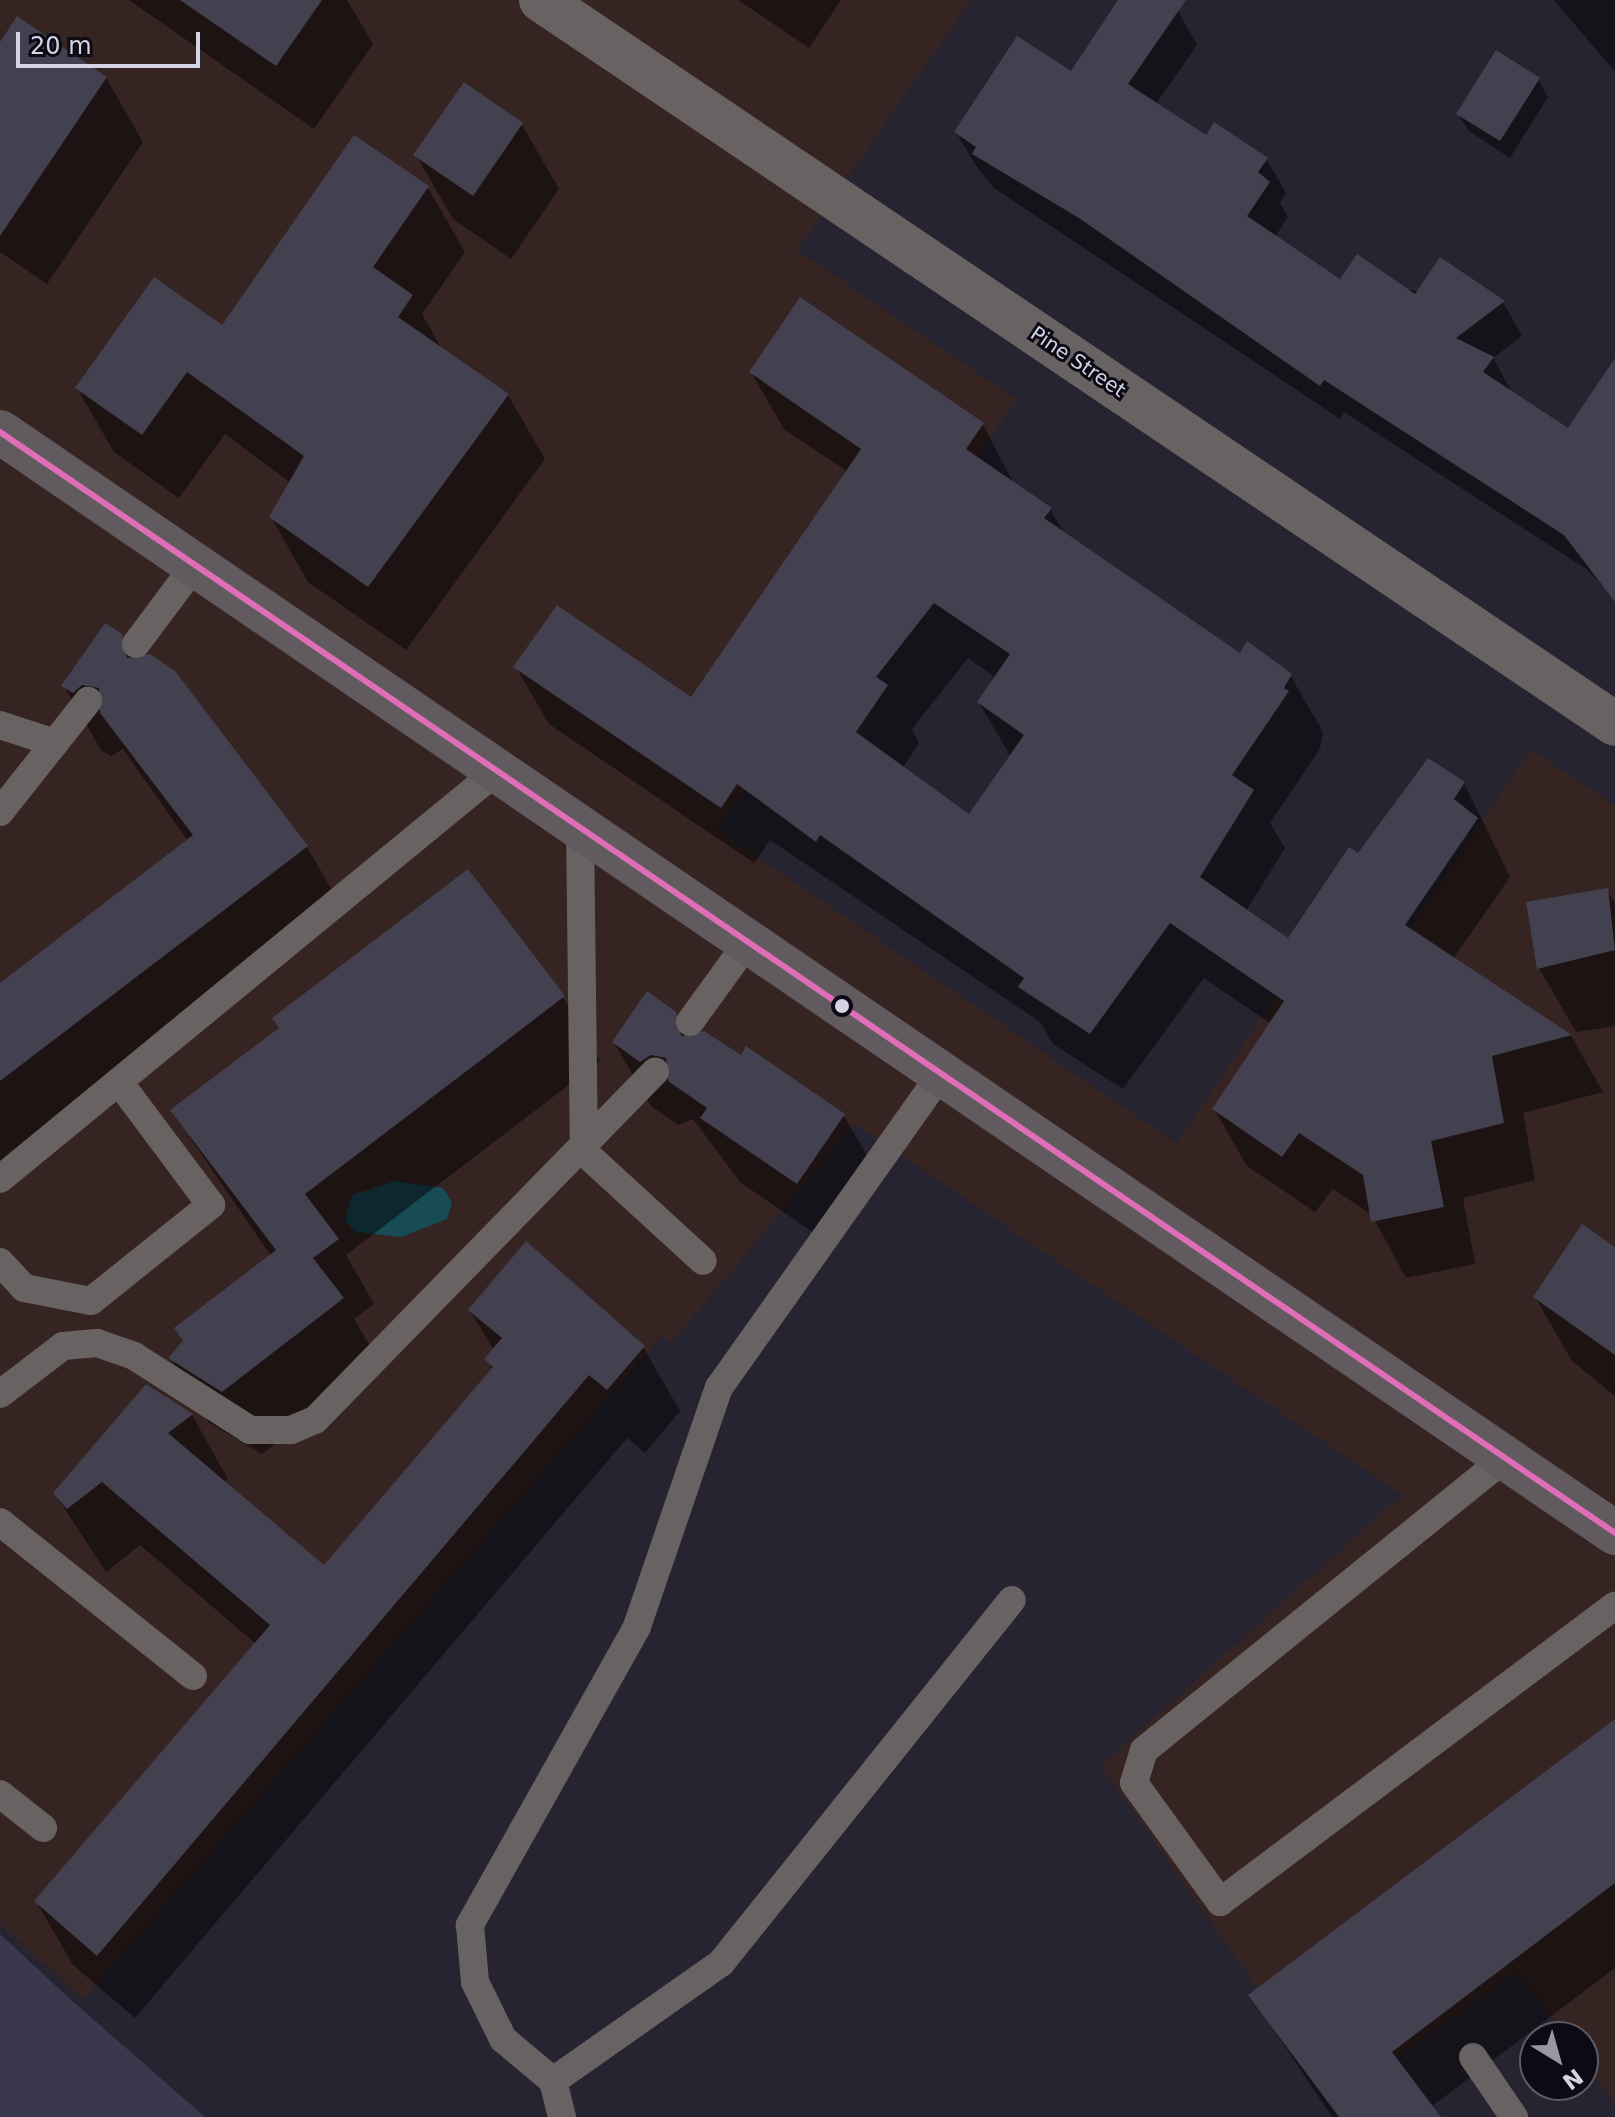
<!DOCTYPE html>
<html>
<head>
<meta charset="utf-8">
<style>
	body { margin:0 }
	#map { position:relative; width:1615px; height:2117px; overflow:hidden; background:#262431; font-family:"DejaVu Sans",sans-serif }
	div>[style] { position:absolute }
	[style*='--x'] { left:calc(var(--x)*1px); top:calc(var(--y)*1px); width:calc(var(--w)*1px); rotate:calc(var(--a)*1deg) }
	.commercial>* { inset:0; background:#352422 }
	.green>* { inset:0; background:#3a384d }
	.water>* { inset:0; background:#174c56 }
	.shadow>* { inset:0; background:#0007 }
	.building>* { inset:0; background:#43414f }
	.service>* { height:28px; margin:-14px; padding:0 14px; transform-origin:14px; border-radius:14px; background:#686362 }
	.minor>* { height:44px; margin:-22px; padding:0 22px; transform-origin:22px; border-radius:22px; background:#686362 }
	.primary>* { height:44px; margin:-22px; padding:0 22px; transform-origin:22px; border-radius:22px; background:#615a5f }
	.bus-1>* { height:6px; margin:-3px; padding:0 3px; transform-origin:3px; border-radius:3px; background:#e06eb7 }
	.dots>* { width:22px; height:22px; translate:-50% -50%; box-sizing:border-box; border:4px solid #0b0a15; border-radius:50% }
	span { translate:-50% -50%; white-space:nowrap; text-align:center; line-height:1.15; -webkit-text-stroke:6px #0b0a15; paint-order:stroke }
	.street-label { font-size:20px; color:#d5d4e4 }
	.north { position:absolute; left:1519px; top:2021px; width:80px; height:80px; box-sizing:border-box; background:#0b0a15; border:2px solid #5c5b68; border-radius:50%; rotate:143deg; font-size:22px; font-weight:700; line-height:32px; text-align:center; color:#d5d4e4 }
	.north::after { content:''; display:block; margin:auto; width:28px; height:36px; background:#9896a5; clip-path:polygon(50% 0,100% 100%,50% 72%,0 100%) }
	.scale { position:absolute; left:16px; top:32px; width:184px; height:36px; box-sizing:border-box; border:4px solid #d5d4e4; border-top:0; padding-left:10px; font-size:24px; line-height:28px; white-space:nowrap; color:#d5d4e4; -webkit-text-stroke:6px #0b0a15; paint-order:stroke }
</style>
</head>
<body>
<div id="map">
	<div class="commercial">
		<i style="clip-path:polygon(0 0,971px 0,797px 250px,1017px 400px,717px 829px,1177px 1144px,1313px 939px,1376px 977px,1531px 750px,1615px 805px,1615px 2103px,1583px 2060px,1583px 2037px,1566px 2037px,1517px 1972px,1337px 2101px,1101px 1766px,1402px 1495px,855px 1124px,671px 1343px,662px 1336px,83px 2000px,0 1923px)"></i>
	</div>
	<div class="green">
		<i style="clip-path:polygon(0 1934px,71px 2000px,205px 2117px,0 2117px)"></i>
	</div>
	<div class="water">
		<i style="clip-path:polygon(395px 1181px,443px 1188px,452px 1202px,447px 1219px,401px 1237px,355px 1232px,345px 1220px,352px 1195px)"></i>
	</div>
	<div class="shadow">
		<i style="clip-path:polygon(129px 0,347px 0,373px 44px,314px 129px)"></i>
		<i style="clip-path:polygon(738px 0,841px 0,809px 48px)"></i>
		<i style="clip-path:polygon(1122px 0,1161px 0,1178px 11px,1197px 45px,1156px 104px,1206px 138px,1266px 159px,1286px 193px,1280px 203px,1288px 217px,1275px 237px,1340px 281px,1503px 302px,1522px 336px,1493px 358px,1512px 392px,1569px 431px,1615px 361px,1615px 598px,1586px 569px,1344px 412px,1340px 419px,994px 188px,976px 166px,956px 132px,1072px 74px)"></i>
		<i style="clip-path:polygon(1554px 0,1615px 0,1615px 72px)"></i>
		<i style="clip-path:polygon(0 45px,106px 78px,143px 142px,47px 284px,0 252px)"></i>
		<i style="clip-path:polygon(1538px 79px,1548px 97px,1510px 158px,1469px 131px,1458px 114px)"></i>
		<i style="clip-path:polygon(464px 85px,522px 125px,559px 189px,511px 259px,453px 219px,416px 155px)"></i>
		<i style="clip-path:polygon(355px 138px,428px 188px,465px 252px,422px 314px,443px 351px,508px 395px,545px 459px,406px 650px,308px 582px,271px 517px,291px 483px,225px 434px,179px 498px,114px 452px,77px 388px,222px 328px)"></i>
		<i style="clip-path:polygon(evenodd,751px 372px,983px 425px,1014px 484px,1050px 509px,1066px 536px,1240px 656px,1290px 675px,1323px 732px,1320px 749px,1270px 823px,1285px 848px,1246px 911px,1288px 941px,1358px 856px,1464px 783px,1510px 877px,1453px 959px,1571px 1036px,1603px 1092px,1523px 1113px,1535px 1180px,1463px 1198px,1475px 1264px,1406px 1278px,1372px 1215px,1333px 1189px,1315px 1212px,1247px 1166px,1214px 1109px,1271px 1024px,1204px 978px,1123px 1089px,1053px 1044px,1040px 1022px,770px 840px,754px 863px,549px 724px,516px 667px,692px 700px,848px 472px,784px 429px,751px 372px,968px 658px,996px 678px,979px 703px,1011px 757px,970px 817px,903px 768px,919px 743px,912px 729px,968px 658px)"></i>
		<i style="clip-path:polygon(105px 626px,134px 659px,174px 673px,307px 847px,344px 911px,0 1174px,0 985px,188px 841px,123px 749px,111px 756px,101px 750px,64px 686px)"></i>
		<i style="clip-path:polygon(1607px 890px,1615px 904px,1615px 1026px,1576px 1032px,1539px 968px)"></i>
		<i style="clip-path:polygon(563px 997px,600px 1061px,346px 1255px,374px 1304px,354px 1319px,380px 1363px,262px 1454px,208px 1422px,171px 1358px,271px 1256px,172px 1111px)"></i>
		<i style="clip-path:polygon(675px 1013px,688px 1036px,844px 1116px,881px 1180px,834px 1247px,740px 1182px,693px 1119px,678px 1125px,651px 1106px,614px 1042px)"></i>
		<i style="clip-path:polygon(1615px 1249px,1615px 1396px,1572px 1361px,1535px 1297px)"></i>
		<i style="clip-path:polygon(470px 1310px,643px 1347px,680px 1411px,645px 1453px,627px 1438px,135px 2018px,73px 1965px,36px 1901px,256px 1644px,140px 1545px,106px 1572px,55px 1494px,147px 1387px,192px 1415px,228px 1479px,224px 1483px,324px 1568px,493px 1370px,487px 1359px,494px 1351px)"></i>
		<i style="clip-path:polygon(1615px 1736px,1615px 1968px,1431px 2107px,1438px 2117px,1332px 2117px,1251px 1995px)"></i>
	</div>
	<div class="building">
		<i style="clip-path:polygon(180px 0,322px 0,276px 66px)"></i>
		<i style="clip-path:polygon(1118px 0,1186px 0,1128px 84px,1206px 135px,1214px 122px,1268px 158px,1258px 172px,1270px 182px,1247px 216px,1340px 279px,1357px 254px,1415px 294px,1440px 257px,1505px 301px,1456px 338px,1494px 357px,1483px 372px,1568px 428px,1615px 358px,1615px 602px,1564px 535px,1324px 380px,1320px 386px,1079px 218px,972px 154px,976px 147px,954px 132px,1017px 36px,1071px 71px)"></i>
		<i style="clip-path:polygon(17px 16px,107px 77px,0 236px,0 42px)"></i>
		<i style="clip-path:polygon(1496px 50px,1540px 78px,1500px 141px,1456px 114px)"></i>
		<i style="clip-path:polygon(464px 82px,523px 123px,473px 196px,413px 155px)"></i>
		<i style="clip-path:polygon(354px 135px,429px 186px,373px 267px,413px 295px,398px 317px,509px 394px,368px 587px,269px 517px,304px 456px,187px 372px,142px 435px,75px 388px,154px 277px,222px 325px)"></i>
		<i style="clip-path:polygon(evenodd,800px 297px,984px 423px,966px 449px,1052px 508px,1044px 518px,1240px 653px,1247px 641px,1292px 674px,1284px 688px,1289px 691px,1232px 775px,1254px 790px,1200px 877px,1288px 938px,1349px 847px,1358px 853px,1428px 758px,1465px 782px,1454px 799px,1478px 818px,1405px 925px,1572px 1035px,1492px 1056px,1504px 1123px,1431px 1141px,1444px 1207px,1371px 1222px,1363px 1175px,1299px 1133px,1282px 1157px,1212px 1109px,1284px 1001px,1170px 923px,1090px 1034px,1018px 987px,1024px 978px,820px 835px,816px 842px,737px 784px,721px 808px,513px 667px,557px 605px,691px 697px,861px 449px,749px 372px,800px 297px,934px 603px,1010px 654px,977px 702px,1024px 735px,969px 814px,856px 732px,888px 685px,876px 677px,934px 603px)"></i>
		<i style="clip-path:polygon(105px 623px,122px 634px,127px 658px,150px 654px,175px 671px,308px 846px,0 1081px,0 983px,193px 835px,100px 713px,99px 688px,82px 685px,73px 693px,61px 686px)"></i>
		<i style="clip-path:polygon(468px 869px,565px 996px,305px 1194px,339px 1239px,313px 1258px,344px 1298px,222px 1392px,168px 1358px,183px 1341px,174px 1328px,276px 1250px,170px 1110px,279px 1028px,272px 1018px)"></i>
		<i style="clip-path:polygon(1608px 888px,1615px 950px,1537px 969px,1526px 902px)"></i>
		<i style="clip-path:polygon(647px 991px,676px 1012px,681px 1036px,704px 1031px,741px 1055px,746px 1046px,845px 1114px,797px 1184px,700px 1118px,707px 1108px,668px 1081px,666px 1058px,651px 1055px,640px 1062px,612px 1042px)"></i>
		<i style="clip-path:polygon(1582px 1224px,1615px 1247px,1615px 1355px,1533px 1297px)"></i>
		<i style="clip-path:polygon(526px 1241px,645px 1346px,607px 1390px,589px 1375px,97px 1956px,34px 1901px,270px 1625px,102px 1482px,67px 1509px,53px 1493px,146px 1384px,193px 1414px,168px 1433px,324px 1565px,493px 1367px,484px 1359px,502px 1338px,468px 1310px)"></i>
		<i style="clip-path:polygon(1615px 1719px,1615px 1883px,1392px 2052px,1441px 2117px,1339px 2117px,1248px 1995px)"></i>
	</div>
	<div class="service">
		<i style="--x:136;--y:644;--w:99;--a:-53.2"></i>
		<i style="--x:0;--y:725;--w:58;--a:18.1"></i>
		<i style="--x:0;--y:812;--w:142;--a:-51.6"></i>
		<i style="--x:580;--y:828;--w:324;--a:89.3"></i>
		<i style="--x:584;--y:1152;--w:161;--a:42.5"></i>
		<i style="--x:690;--y:1022;--w:99;--a:-54.1"></i>
		<i style="--x:941;--y:1074;--w:384;--a:125.3"></i>
		<i style="--x:719;--y:1387;--w:254;--a:108.9"></i>
		<i style="--x:637;--y:1627;--w:342;--a:119.3"></i>
		<i style="--x:470;--y:1925;--w:57;--a:85"></i>
		<i style="--x:475;--y:1982;--w:64;--a:63.8"></i>
		<i style="--x:503;--y:2039;--w:65;--a:40"></i>
		<i style="--x:553;--y:2081;--w:205;--a:-35.1"></i>
		<i style="--x:721;--y:1963;--w:465;--a:-51.3"></i>
		<i style="--x:0;--y:1179;--w:643;--a:-39.38"></i>
		<i style="--x:0;--y:1262;--w:35;--a:47"></i>
		<i style="--x:24;--y:1288;--w:68;--a:11"></i>
		<i style="--x:91;--y:1301;--w:154;--a:-38.7"></i>
		<i style="--x:211;--y:1205;--w:154;--a:-126.8"></i>
		<i style="--x:0;--y:1394;--w:79;--a:-37.3"></i>
		<i style="--x:63;--y:1346;--w:34;--a:-5"></i>
		<i style="--x:97;--y:1343;--w:39;--a:19"></i>
		<i style="--x:134;--y:1356;--w:138;--a:32.5"></i>
		<i style="--x:250;--y:1430;--w:41;--a:0"></i>
		<i style="--x:291;--y:1430;--w:26;--a:-23"></i>
		<i style="--x:315;--y:1420;--w:487;--a:-45.7"></i>
		<i style="--x:1505;--y:1458;--w:464;--a:141"></i>
		<i style="--x:1144;--y:1750;--w:34;--a:107"></i>
		<i style="--x:1134;--y:1783;--w:147;--a:54.1"></i>
		<i style="--x:1220;--y:1902;--w:494;--a:-36.9"></i>
		<i style="--x:0;--y:1522;--w:247;--a:38.6"></i>
		<i style="--x:0;--y:1794;--w:55;--a:38.3"></i>
		<i style="--x:1473;--y:2057;--w:73;--a:55.7"></i>
		<i style="--x:553;--y:2081;--w:37;--a:76"></i>
	</div>
	<div class="minor">
		<i style="--x:541;--y:0;--w:1295;--a:33.98"></i>
	</div>
	<div class="primary">
		<i style="--x:0;--y:432;--w:1955;--a:34.28"></i>
	</div>
	<div class="bus-1">
		<i style="--x:0;--y:432;--w:1955;--a:34.28"></i>
	</div>
	<div class="dots">
		<i style="left:842px;top:1006px;background:#d5d4e4"></i>
	</div>
	<div class="street-label">
		<span style="left:1078px;top:362px;rotate:34deg">Pine Street</span>
	</div>
	<div class="north">N</div>
	<div class="scale">20 m</div>
</div>
</body>
</html>
